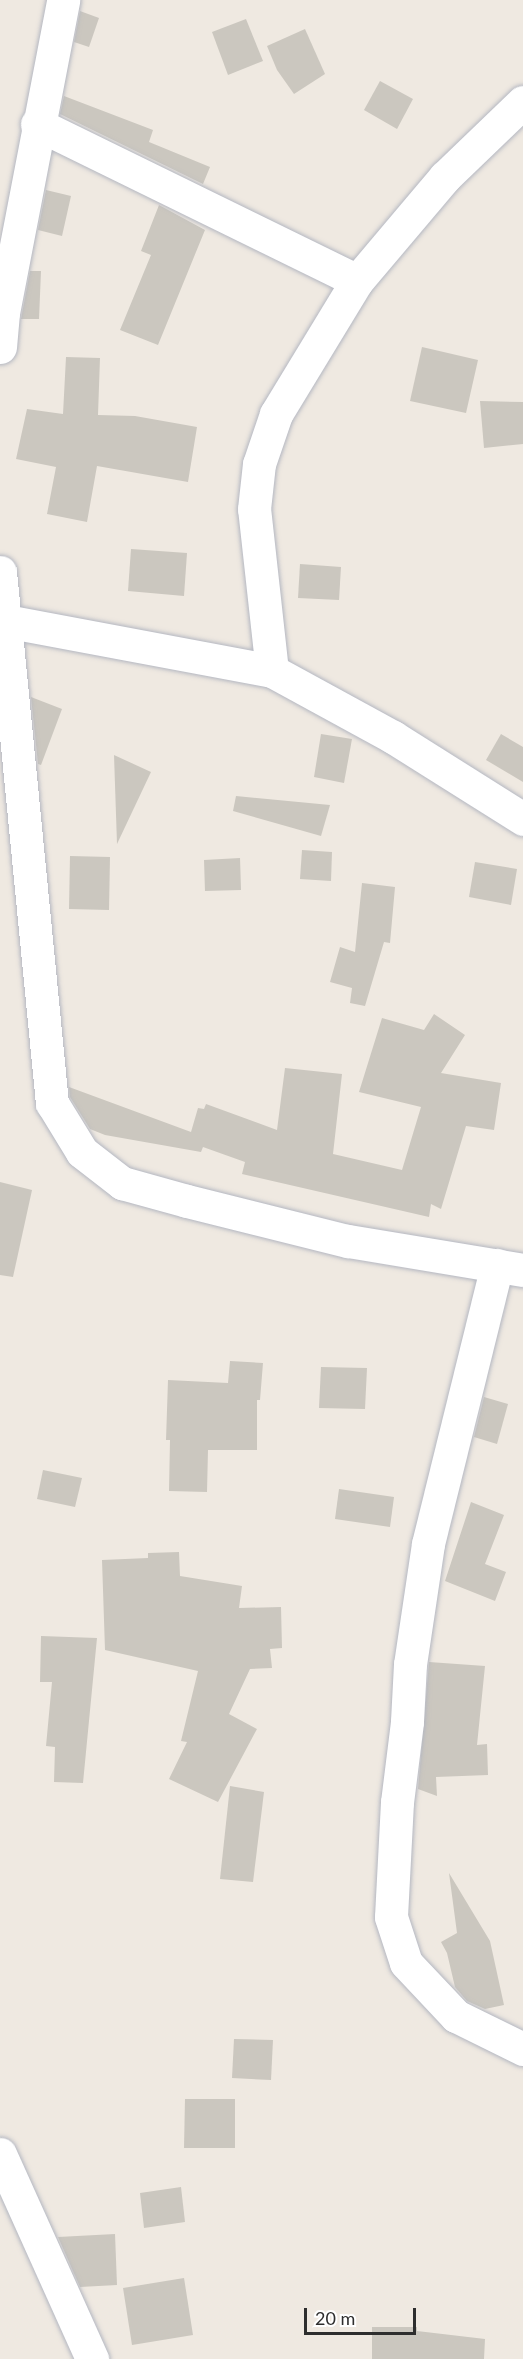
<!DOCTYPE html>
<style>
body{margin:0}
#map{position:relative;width:523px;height:2359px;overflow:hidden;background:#efe9e1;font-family:Lato,sans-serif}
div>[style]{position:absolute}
.building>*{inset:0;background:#cbc7bf}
.roads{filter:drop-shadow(0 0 2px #b4b7c1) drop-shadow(0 0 2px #b4b7c1)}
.street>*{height:33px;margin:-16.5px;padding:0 16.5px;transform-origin:16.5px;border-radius:16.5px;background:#fff}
span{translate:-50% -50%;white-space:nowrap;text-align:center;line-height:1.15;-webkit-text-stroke:5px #fff;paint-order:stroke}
.scale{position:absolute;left:304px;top:2308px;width:112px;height:27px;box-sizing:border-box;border:3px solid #2e2e2e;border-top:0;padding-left:8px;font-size:18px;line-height:21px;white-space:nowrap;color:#2e2e2e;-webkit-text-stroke:4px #fff;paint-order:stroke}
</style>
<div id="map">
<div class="building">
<div style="clip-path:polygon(80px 11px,99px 18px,89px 47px,74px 42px)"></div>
<div style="clip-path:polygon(246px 19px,263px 61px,228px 75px,212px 32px)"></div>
<div style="clip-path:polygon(305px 29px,325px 74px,294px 94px,277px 70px,267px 46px)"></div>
<div style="clip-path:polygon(380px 81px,413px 99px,397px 129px,364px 110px)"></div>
<div style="clip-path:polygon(64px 96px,153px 130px,149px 142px,210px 167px,203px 184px,60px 114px)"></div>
<div style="clip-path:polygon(46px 190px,71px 196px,62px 236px,38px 230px)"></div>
<div style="clip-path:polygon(159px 205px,205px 230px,158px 345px,120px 330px,151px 255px,141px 251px)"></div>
<div style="clip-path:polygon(30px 271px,41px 271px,39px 319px,21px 319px)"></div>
<div style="clip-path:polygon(422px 347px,478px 360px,466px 413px,410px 401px)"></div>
<div style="clip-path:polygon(66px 357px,100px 358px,98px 415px,135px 416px,197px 427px,188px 482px,97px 466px,87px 522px,47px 514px,56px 467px,16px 459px,27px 409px,63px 414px)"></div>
<div style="clip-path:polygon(480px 401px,523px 402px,523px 444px,484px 448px)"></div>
<div style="clip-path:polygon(131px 549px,187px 553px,184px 596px,128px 591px)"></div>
<div style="clip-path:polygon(300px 564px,341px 567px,339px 600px,298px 598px)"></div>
<div style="clip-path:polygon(31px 697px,62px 709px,41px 765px,38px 764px)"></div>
<div style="clip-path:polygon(321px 734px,352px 739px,344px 783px,314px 777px)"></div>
<div style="clip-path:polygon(501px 734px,523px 747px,523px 782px,486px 760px)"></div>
<div style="clip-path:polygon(114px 755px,151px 772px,117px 844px)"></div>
<div style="clip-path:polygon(236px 796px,330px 805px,321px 836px,233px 811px)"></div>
<div style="clip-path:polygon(302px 850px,332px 852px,331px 881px,300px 879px)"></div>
<div style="clip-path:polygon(70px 856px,110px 857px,109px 910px,69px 909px)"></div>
<div style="clip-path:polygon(240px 858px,241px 890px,205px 891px,204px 860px)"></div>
<div style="clip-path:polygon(475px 862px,517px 869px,511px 905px,469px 897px)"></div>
<div style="clip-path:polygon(362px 883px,395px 887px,390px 943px,384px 942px,365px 1006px,350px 1003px,352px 988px,330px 982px,340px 947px,355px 952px)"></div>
<div style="clip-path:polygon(434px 1014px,465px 1035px,441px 1073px,501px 1083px,494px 1130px,466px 1126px,441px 1209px,431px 1204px,429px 1217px,242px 1174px,245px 1162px,203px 1147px,201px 1152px,105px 1135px,90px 1129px,70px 1097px,69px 1087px,191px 1132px,198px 1108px,204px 1109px,206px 1104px,277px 1130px,285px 1068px,342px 1074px,333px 1154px,402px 1170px,421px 1107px,359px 1092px,382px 1018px,424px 1030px)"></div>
<div style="clip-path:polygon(0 1182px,32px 1190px,13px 1277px,0 1275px)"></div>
<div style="clip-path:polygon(230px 1361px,263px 1363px,260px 1400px,257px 1400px,257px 1450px,208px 1450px,207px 1492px,169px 1491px,170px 1440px,166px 1440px,168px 1380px,228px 1383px)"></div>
<div style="clip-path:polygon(321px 1367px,367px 1368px,365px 1409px,319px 1408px)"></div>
<div style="clip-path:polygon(484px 1397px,508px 1404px,497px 1444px,474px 1437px)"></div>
<div style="clip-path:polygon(43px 1470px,82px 1478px,75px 1507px,37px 1499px)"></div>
<div style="clip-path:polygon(339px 1489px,394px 1497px,390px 1527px,335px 1519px)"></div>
<div style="clip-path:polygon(471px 1502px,504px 1515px,485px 1564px,506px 1572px,495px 1601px,445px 1581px)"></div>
<div style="clip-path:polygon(179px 1552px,180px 1576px,242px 1586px,239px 1608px,281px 1607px,282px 1648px,270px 1649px,272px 1668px,250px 1669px,229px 1714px,257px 1729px,218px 1802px,169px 1779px,187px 1742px,181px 1741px,198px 1671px,105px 1650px,102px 1560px,148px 1558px,148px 1553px)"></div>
<div style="clip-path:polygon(41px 1636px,97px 1638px,83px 1783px,54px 1782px,55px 1747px,46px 1746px,52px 1682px,40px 1682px)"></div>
<div style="clip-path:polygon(429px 1662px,485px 1666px,477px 1745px,487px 1744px,488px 1775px,436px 1777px,437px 1796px,418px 1789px)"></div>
<div style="clip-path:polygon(230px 1786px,264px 1792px,253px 1882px,220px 1879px)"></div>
<div style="clip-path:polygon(449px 1873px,490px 1941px,504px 2005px,485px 2009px,467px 2001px,455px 1987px,447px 1953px,441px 1942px,457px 1933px)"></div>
<div style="clip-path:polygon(234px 2039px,273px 2040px,271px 2080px,232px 2078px)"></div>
<div style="clip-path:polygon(185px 2099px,235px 2099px,235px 2148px,184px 2148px)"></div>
<div style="clip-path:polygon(181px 2187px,185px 2222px,144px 2228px,140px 2193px)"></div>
<div style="clip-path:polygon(115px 2234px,117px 2285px,80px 2287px,58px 2237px)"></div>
<div style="clip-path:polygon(184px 2278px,193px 2335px,132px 2345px,123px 2288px)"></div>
<div style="clip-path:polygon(372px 2327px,417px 2327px,417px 2331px,485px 2339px,484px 2359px,372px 2359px)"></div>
</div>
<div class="roads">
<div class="street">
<div style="left:37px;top:124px;width:356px;rotate:26.1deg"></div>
<div style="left:0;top:347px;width:34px;rotate:-85deg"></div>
<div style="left:3px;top:313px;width:319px;rotate:-79.1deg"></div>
<div style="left:0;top:572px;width:534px;rotate:84.41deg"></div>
<div style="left:52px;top:1103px;width:57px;rotate:58.5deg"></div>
<div style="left:82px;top:1152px;width:51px;rotate:37.8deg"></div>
<div style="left:122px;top:1183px;width:67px;rotate:15.5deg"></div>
<div style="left:187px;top:1201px;width:166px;rotate:14deg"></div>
<div style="left:348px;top:1241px;width:177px;rotate:9.4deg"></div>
<div style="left:0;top:620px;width:277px;rotate:10.6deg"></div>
<div style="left:272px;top:671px;width:138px;rotate:28.6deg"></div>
<div style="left:393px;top:737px;width:154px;rotate:32.2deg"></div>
<div style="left:272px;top:671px;width:163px;rotate:-96.3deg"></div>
<div style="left:254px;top:509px;width:45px;rotate:-83.7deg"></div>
<div style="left:259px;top:464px;width:53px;rotate:-71.2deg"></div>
<div style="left:276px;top:414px;width:156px;rotate:-58.7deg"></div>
<div style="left:357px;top:281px;width:136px;rotate:-49.8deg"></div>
<div style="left:445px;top:177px;width:108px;rotate:-43.9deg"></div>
<div style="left:497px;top:1265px;width:287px;rotate:103.9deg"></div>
<div style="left:428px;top:1544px;width:121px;rotate:98.5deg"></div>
<div style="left:410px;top:1664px;width:58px;rotate:93deg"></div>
<div style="left:407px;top:1722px;width:81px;rotate:97.1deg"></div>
<div style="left:397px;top:1802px;width:115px;rotate:93deg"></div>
<div style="left:391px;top:1917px;width:48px;rotate:71.9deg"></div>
<div style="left:406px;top:1963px;width:73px;rotate:46.7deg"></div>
<div style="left:456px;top:2016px;width:75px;rotate:26.2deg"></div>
<div style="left:0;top:2154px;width:225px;rotate:65.8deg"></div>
</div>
</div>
<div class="scale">20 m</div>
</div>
